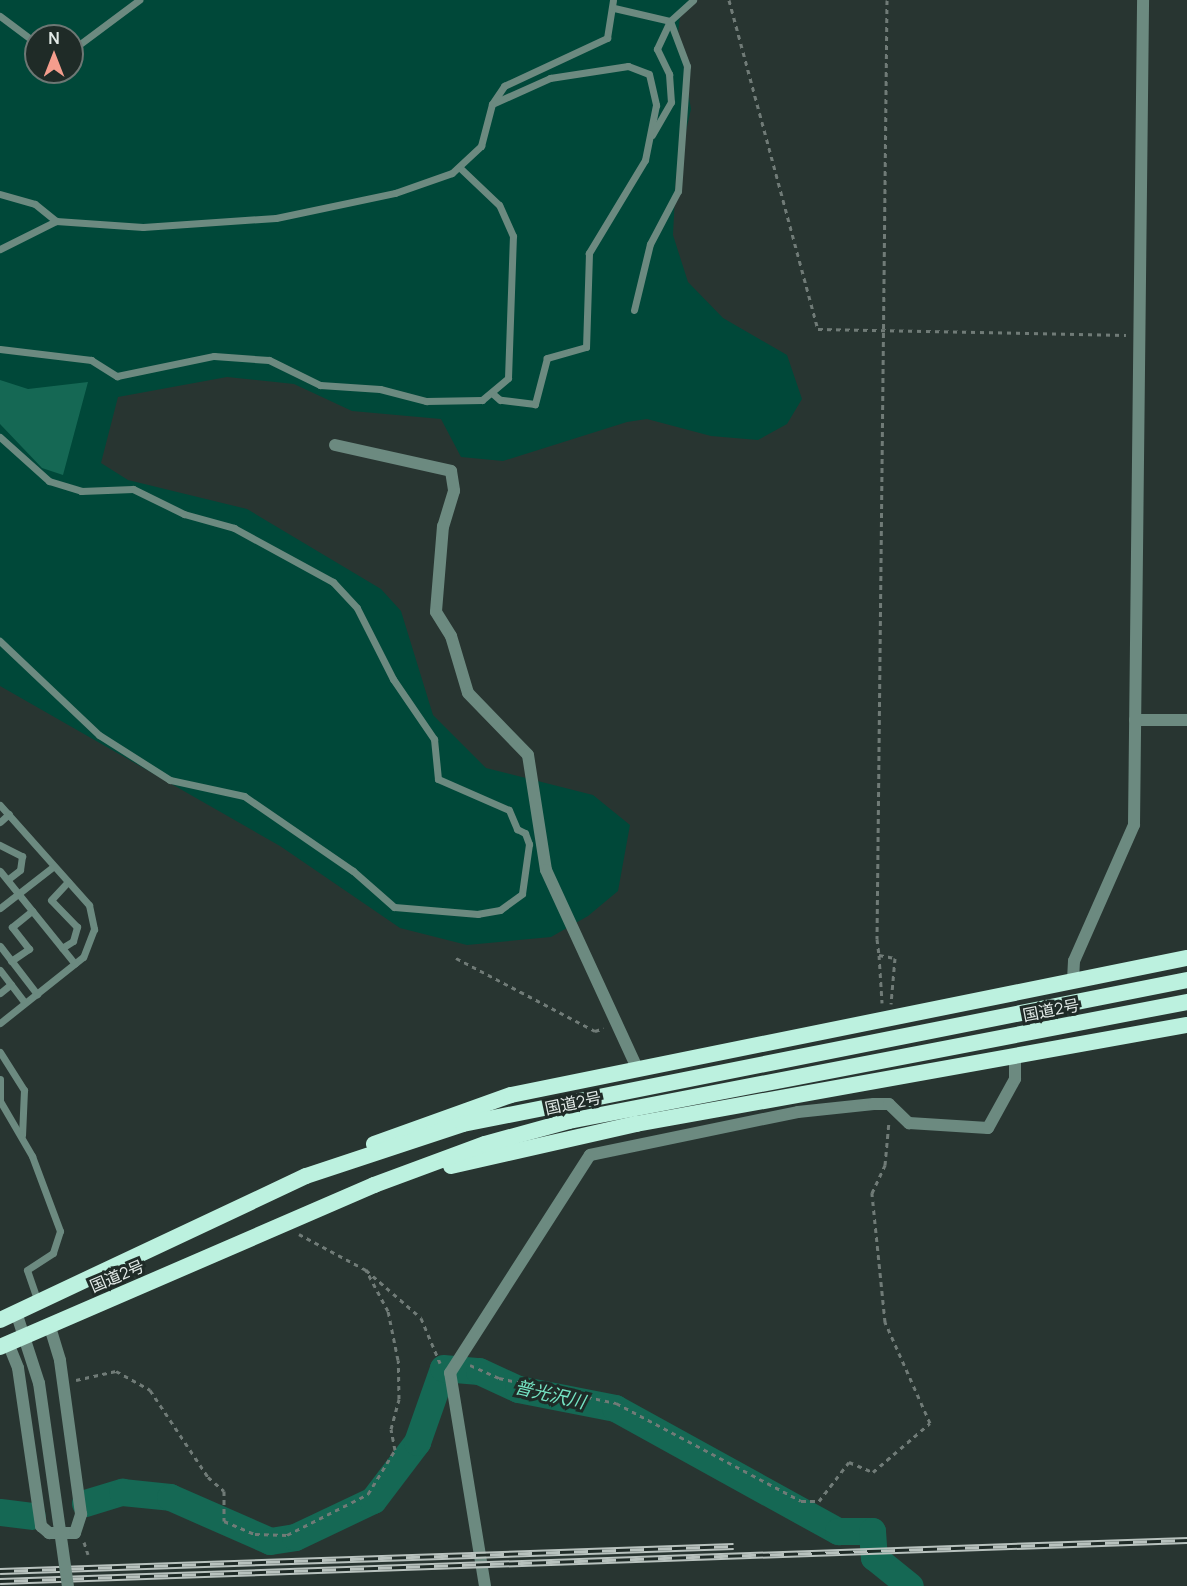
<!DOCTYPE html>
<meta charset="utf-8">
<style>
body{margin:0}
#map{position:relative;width:1187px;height:1586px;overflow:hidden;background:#283531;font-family:Manrope,"Noto Sans JP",sans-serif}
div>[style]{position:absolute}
.green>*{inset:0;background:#004839}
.water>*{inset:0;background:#156854}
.river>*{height:27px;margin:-13.5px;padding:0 13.5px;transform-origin:13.5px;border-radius:13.5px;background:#156854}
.path>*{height:3px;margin-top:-1.5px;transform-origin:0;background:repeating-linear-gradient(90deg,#707b77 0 4.5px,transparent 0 9px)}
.service>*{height:7px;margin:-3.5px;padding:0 3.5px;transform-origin:3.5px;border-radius:3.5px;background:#6c8a80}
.minor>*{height:12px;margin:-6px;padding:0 6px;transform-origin:6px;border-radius:6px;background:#6c8a80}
.tertiary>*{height:12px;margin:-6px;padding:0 6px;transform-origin:6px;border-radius:6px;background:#6c8a80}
.trunk>*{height:16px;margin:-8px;padding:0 8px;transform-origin:8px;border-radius:8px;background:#bcf1df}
.rail>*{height:7px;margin-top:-3.5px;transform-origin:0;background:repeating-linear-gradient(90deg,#1f2b27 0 14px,#b8c2be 0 28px);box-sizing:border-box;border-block:2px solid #b8c2be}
.tertiary-bridge>*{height:12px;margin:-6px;padding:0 6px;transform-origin:6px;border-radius:6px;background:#6c8a80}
span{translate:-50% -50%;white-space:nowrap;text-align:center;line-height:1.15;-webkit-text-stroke:6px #1f2b27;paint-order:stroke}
.street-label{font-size:16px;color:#e2eae7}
.water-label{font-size:18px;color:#74e2c2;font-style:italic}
.north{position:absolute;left:24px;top:24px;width:60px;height:60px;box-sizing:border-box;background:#1f2b27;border:2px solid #6d7774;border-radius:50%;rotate:0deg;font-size:16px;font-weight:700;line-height:24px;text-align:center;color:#e2eae7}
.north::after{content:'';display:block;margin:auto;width:21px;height:27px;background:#f49d8d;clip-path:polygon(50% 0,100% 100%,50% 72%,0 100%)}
</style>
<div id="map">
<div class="green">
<div style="clip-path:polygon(evenodd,0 0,693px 0,680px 16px,678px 34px,691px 109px,676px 175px,673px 235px,688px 282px,723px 318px,787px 355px,802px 399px,787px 424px,758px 440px,711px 436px,647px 419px,627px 422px,503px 461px,461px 457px,441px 419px,352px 411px,294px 384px,227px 377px,118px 397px,101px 463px,128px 480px,247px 509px,381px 589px,401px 611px,433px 715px,486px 768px,593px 795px,630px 825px,618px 891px,588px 916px,551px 937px,467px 945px,400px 928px,280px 846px,0 686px,0 0,36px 36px,72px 36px,72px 72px,36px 72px,36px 36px)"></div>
</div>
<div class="water">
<div style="clip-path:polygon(0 380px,28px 389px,88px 382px,63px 475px,42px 468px,0 424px)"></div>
</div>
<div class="river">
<div style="left:85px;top:1503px;width:39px;rotate:-17deg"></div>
<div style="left:122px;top:1492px;width:48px;rotate:5.9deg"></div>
<div style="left:170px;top:1497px;width:109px;rotate:23.7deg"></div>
<div style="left:270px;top:1541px;width:25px;rotate:-9deg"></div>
<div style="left:295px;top:1537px;width:86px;rotate:-25.4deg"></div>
<div style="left:373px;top:1500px;width:73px;rotate:-52.8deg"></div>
<div style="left:417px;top:1442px;width:78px;rotate:-70.6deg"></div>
<div style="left:443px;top:1368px;width:36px;rotate:5deg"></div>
<div style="left:479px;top:1371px;width:43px;rotate:24.8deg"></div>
<div style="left:518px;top:1389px;width:99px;rotate:11.1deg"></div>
<div style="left:615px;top:1408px;width:255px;rotate:28.9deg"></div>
<div style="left:838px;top:1531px;width:34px"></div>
<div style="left:872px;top:1531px;width:26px;rotate:86deg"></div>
<div style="left:874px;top:1557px;width:46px;rotate:38.9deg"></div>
<div style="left:0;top:1512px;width:32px;rotate:7deg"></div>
</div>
<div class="path">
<div style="left:729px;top:0;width:341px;rotate:74.9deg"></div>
<div style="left:818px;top:329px;width:308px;rotate:1.1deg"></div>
<div style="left:887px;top:0;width:939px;rotate:90.61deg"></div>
<div style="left:877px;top:939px;width:16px;rotate:83deg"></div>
<div style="left:879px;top:955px;width:16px;rotate:11deg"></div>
<div style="left:895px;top:958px;width:46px;rotate:95deg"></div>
<div style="left:879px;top:955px;width:48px;rotate:86.4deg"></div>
<div style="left:456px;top:958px;width:157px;rotate:27.7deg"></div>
<div style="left:595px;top:1031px;width:9px;rotate:-18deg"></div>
<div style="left:366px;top:1270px;width:73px;rotate:41.1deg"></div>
<div style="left:421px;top:1318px;width:49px;rotate:67.1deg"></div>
<div style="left:470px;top:1365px;width:32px;rotate:24deg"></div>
<div style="left:499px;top:1378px;width:120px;rotate:12.1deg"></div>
<div style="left:616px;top:1403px;width:209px;rotate:27.9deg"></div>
<div style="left:801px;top:1501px;width:18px"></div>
<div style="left:819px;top:1501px;width:49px;rotate:-52.4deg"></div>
<div style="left:849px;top:1462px;width:26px;rotate:23deg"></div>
<div style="left:873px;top:1472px;width:75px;rotate:-40.7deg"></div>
<div style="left:930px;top:1423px;width:111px;rotate:-114deg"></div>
<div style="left:885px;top:1322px;width:130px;rotate:-95.8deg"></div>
<div style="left:872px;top:1193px;width:31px;rotate:-65deg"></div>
<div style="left:885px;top:1165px;width:44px;rotate:-84.8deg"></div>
<div style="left:76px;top:1380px;width:41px;rotate:-12.7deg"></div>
<div style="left:116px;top:1371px;width:39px;rotate:29deg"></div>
<div style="left:150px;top:1390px;width:105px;rotate:56.3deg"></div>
<div style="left:208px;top:1477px;width:21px;rotate:41deg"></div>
<div style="left:224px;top:1491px;width:30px;rotate:90deg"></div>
<div style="left:224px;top:1521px;width:34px;rotate:23deg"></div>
<div style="left:255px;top:1534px;width:32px;rotate:2deg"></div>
<div style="left:287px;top:1535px;width:91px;rotate:-26.8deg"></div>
<div style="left:368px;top:1494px;width:52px;rotate:-58.5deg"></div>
<div style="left:395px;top:1450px;width:21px;rotate:-101deg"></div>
<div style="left:391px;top:1429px;width:31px;rotate:-75deg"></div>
<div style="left:399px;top:1399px;width:39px;rotate:-91deg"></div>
<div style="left:398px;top:1360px;width:50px;rotate:-101.5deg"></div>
<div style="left:388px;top:1311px;width:47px;rotate:-118.2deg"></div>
<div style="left:366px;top:1270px;width:76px;rotate:-151.8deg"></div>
<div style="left:84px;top:1542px;width:13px;rotate:72deg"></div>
</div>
<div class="service">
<div style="left:614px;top:8px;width:57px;rotate:13.1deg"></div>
<div style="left:670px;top:21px;width:31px;rotate:-42deg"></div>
<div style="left:0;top:16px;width:45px;rotate:36.9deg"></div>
<div style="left:72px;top:50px;width:84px;rotate:-36.7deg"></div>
<div style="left:492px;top:104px;width:64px;rotate:-24.1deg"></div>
<div style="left:550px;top:78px;width:79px;rotate:-8.7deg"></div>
<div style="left:628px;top:66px;width:22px;rotate:21deg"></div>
<div style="left:649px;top:74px;width:32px;rotate:77deg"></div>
<div style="left:656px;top:105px;width:56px;rotate:101.3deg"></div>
<div style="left:645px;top:160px;width:109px;rotate:121.1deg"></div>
<div style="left:589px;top:253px;width:94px;rotate:91.8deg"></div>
<div style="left:586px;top:347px;width:41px;rotate:164.2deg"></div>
<div style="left:547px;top:358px;width:48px;rotate:104.6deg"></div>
<div style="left:535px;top:404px;width:35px;rotate:-173deg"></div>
<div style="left:500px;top:400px;width:9px;rotate:-139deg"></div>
<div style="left:0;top:194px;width:36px;rotate:16deg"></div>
<div style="left:35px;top:204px;width:27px;rotate:39deg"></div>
<div style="left:0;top:249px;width:63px;rotate:-26.6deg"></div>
<div style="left:56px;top:221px;width:87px;rotate:3.9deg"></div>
<div style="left:143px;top:227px;width:133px;rotate:-3.9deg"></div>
<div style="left:276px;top:218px;width:122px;rotate:-11.9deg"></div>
<div style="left:395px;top:193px;width:60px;rotate:-19.3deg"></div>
<div style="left:452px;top:173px;width:40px;rotate:-43deg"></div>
<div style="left:481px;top:146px;width:43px;rotate:-75.3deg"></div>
<div style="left:492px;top:104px;width:22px;rotate:-56deg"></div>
<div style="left:504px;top:86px;width:114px;rotate:-25deg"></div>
<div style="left:607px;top:38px;width:38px;rotate:-81deg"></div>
<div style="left:634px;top:310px;width:68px;rotate:-76.4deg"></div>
<div style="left:650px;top:244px;width:60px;rotate:-62.2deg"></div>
<div style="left:678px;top:191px;width:125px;rotate:-85.9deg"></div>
<div style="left:687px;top:66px;width:48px;rotate:-110.7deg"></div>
<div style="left:670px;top:21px;width:31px;rotate:115deg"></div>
<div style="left:657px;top:49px;width:28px;rotate:64deg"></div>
<div style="left:669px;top:74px;width:28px;rotate:86deg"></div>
<div style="left:671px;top:102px;width:38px;rotate:120deg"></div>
<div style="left:0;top:349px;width:92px;rotate:6.9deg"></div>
<div style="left:91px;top:360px;width:31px;rotate:32deg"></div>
<div style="left:117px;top:376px;width:99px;rotate:-11.7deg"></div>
<div style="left:214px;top:356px;width:55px;rotate:4.2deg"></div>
<div style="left:269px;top:360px;width:57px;rotate:26.1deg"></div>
<div style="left:320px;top:385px;width:60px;rotate:3.8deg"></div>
<div style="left:380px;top:389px;width:48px;rotate:14.6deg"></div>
<div style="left:426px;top:401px;width:56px;rotate:-1deg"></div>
<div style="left:482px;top:400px;width:34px;rotate:-40deg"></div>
<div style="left:508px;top:378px;width:142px;rotate:-88deg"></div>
<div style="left:513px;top:236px;width:34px;rotate:-114deg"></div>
<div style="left:499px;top:205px;width:54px;rotate:-136.5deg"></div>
<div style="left:0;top:437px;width:66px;rotate:41.9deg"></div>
<div style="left:49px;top:481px;width:34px;rotate:17deg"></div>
<div style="left:81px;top:491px;width:52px;rotate:-2.2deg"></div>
<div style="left:133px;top:489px;width:57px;rotate:26.1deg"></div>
<div style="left:184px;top:514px;width:52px;rotate:15.6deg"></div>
<div style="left:234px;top:528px;width:113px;rotate:28.6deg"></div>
<div style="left:333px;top:582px;width:35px;rotate:47deg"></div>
<div style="left:357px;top:608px;width:80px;rotate:63.1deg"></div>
<div style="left:393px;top:679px;width:73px;rotate:55.7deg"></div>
<div style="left:434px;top:739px;width:40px;rotate:84.3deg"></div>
<div style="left:438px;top:779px;width:77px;rotate:23.6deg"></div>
<div style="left:509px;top:810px;width:21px;rotate:67deg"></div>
<div style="left:517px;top:829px;width:9px;rotate:27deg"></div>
<div style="left:525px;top:833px;width:12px;rotate:70deg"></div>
<div style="left:529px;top:844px;width:50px;rotate:98deg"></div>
<div style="left:522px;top:894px;width:27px;rotate:144deg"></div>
<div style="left:500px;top:910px;width:22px;rotate:170deg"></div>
<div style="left:478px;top:914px;width:84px;rotate:-175.2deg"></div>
<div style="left:394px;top:907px;width:55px;rotate:-138.7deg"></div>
<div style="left:353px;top:871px;width:132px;rotate:-145.5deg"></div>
<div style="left:244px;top:796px;width:76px;rotate:-167.8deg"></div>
<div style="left:170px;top:780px;width:84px;rotate:-147.6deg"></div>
<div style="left:99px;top:735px;width:137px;rotate:-136.5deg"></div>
<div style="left:0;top:805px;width:134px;rotate:48.3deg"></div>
<div style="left:89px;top:905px;width:25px;rotate:78deg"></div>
<div style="left:94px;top:929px;width:30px;rotate:111deg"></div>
<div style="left:83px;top:957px;width:106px;rotate:141.5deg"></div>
<div style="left:0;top:822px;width:12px;rotate:-42deg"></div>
<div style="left:0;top:845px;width:25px;rotate:27deg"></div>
<div style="left:22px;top:856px;width:14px;rotate:98deg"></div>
<div style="left:20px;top:870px;width:16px;rotate:142deg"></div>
<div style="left:0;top:871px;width:119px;rotate:51.1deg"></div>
<div style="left:0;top:908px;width:68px;rotate:-37.9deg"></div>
<div style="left:0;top:946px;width:61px;rotate:52.4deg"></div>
<div style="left:62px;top:948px;width:13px;rotate:-32deg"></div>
<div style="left:73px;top:941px;width:15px;rotate:-74deg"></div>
<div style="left:77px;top:927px;width:37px;rotate:-134deg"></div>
<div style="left:51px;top:900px;width:25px;rotate:-47deg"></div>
<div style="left:11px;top:961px;width:22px;rotate:-34deg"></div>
<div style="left:29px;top:949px;width:28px;rotate:-128deg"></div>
<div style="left:12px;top:927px;width:26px;rotate:-39deg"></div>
<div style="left:0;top:970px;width:41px;rotate:52.9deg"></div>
<div style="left:0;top:993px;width:14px;rotate:-39deg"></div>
<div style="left:0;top:1052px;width:45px;rotate:57.7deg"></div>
<div style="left:24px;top:1090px;width:45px;rotate:92.5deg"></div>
<div style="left:0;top:1079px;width:21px;rotate:90deg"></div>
<div style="left:0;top:1101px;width:64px;rotate:59.8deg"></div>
<div style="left:32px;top:1156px;width:80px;rotate:69.5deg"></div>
<div style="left:60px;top:1231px;width:23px;rotate:108deg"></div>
<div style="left:53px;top:1253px;width:31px;rotate:147deg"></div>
<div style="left:27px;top:1270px;width:34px;rotate:71deg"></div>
</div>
<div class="minor">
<div style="left:335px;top:445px;width:119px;rotate:12.6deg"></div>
<div style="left:451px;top:471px;width:20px;rotate:81deg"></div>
<div style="left:454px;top:491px;width:37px;rotate:107deg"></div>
<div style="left:443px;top:526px;width:86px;rotate:94.7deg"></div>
<div style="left:436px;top:612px;width:28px;rotate:58deg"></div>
<div style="left:451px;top:636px;width:59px;rotate:73.4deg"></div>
<div style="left:468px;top:693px;width:86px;rotate:45.9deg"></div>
<div style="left:528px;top:755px;width:116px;rotate:81.1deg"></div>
<div style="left:546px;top:870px;width:216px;rotate:65.3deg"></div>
<div style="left:1135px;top:720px;width:52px"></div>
<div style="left:1073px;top:980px;width:19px;rotate:-87deg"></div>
<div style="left:1074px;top:961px;width:149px;rotate:-66.2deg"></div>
<div style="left:1134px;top:825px;width:825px;rotate:-89.37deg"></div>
<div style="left:8px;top:1343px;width:27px;rotate:68deg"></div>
<div style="left:18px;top:1368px;width:160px;rotate:81.7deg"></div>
<div style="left:41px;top:1526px;width:11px;rotate:41deg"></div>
<div style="left:49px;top:1533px;width:26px"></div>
<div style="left:75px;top:1533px;width:20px;rotate:-72deg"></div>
<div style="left:81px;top:1514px;width:155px;rotate:-97.8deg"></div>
<div style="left:60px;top:1360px;width:37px;rotate:-107deg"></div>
<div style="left:485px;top:1586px;width:216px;rotate:-99.3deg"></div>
<div style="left:450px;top:1373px;width:259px;rotate:-57.3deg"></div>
<div style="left:590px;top:1155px;width:212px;rotate:-11.7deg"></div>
<div style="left:798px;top:1112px;width:76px;rotate:-6deg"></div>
<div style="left:874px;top:1104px;width:15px"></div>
<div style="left:889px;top:1104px;width:28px;rotate:44deg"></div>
<div style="left:909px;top:1123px;width:79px;rotate:3.6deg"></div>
<div style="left:988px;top:1128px;width:56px;rotate:-61.1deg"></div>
<div style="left:1015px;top:1079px;width:24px;rotate:-90deg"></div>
</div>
<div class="tertiary">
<div style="left:16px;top:1312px;width:75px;rotate:72.1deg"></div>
</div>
<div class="trunk">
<div style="left:374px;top:1144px;width:145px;rotate:-19.7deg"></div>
<div style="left:511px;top:1095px;width:690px;rotate:-11.46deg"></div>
<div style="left:451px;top:1166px;width:190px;rotate:-12.8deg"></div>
<div style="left:636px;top:1124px;width:560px;rotate:-10.19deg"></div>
<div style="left:0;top:1320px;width:338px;rotate:-25.2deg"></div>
<div style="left:306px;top:1176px;width:165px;rotate:-18.3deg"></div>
<div style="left:463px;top:1124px;width:738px;rotate:-11.25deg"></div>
<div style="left:0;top:1347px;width:408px;rotate:-23.4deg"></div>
<div style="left:374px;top:1185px;width:118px;rotate:-20.3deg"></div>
<div style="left:485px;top:1144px;width:87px;rotate:-15.3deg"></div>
<div style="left:569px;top:1121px;width:629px;rotate:-10.9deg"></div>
</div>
<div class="rail">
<div style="left:0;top:1571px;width:734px;rotate:-1.95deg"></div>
<div style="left:0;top:1581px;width:1188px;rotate:-1.98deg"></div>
</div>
<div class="tertiary-bridge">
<div style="left:39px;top:1383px;width:205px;rotate:81.9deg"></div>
</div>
<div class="street-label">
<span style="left:1051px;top:1010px;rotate:-11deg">国道2号</span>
<span style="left:573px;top:1103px;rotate:-12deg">国道2号</span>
<span style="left:117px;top:1276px;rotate:-23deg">国道2号</span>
</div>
<div class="water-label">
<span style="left:550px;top:1394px;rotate:13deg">普光沢川</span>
</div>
<div class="north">N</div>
</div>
